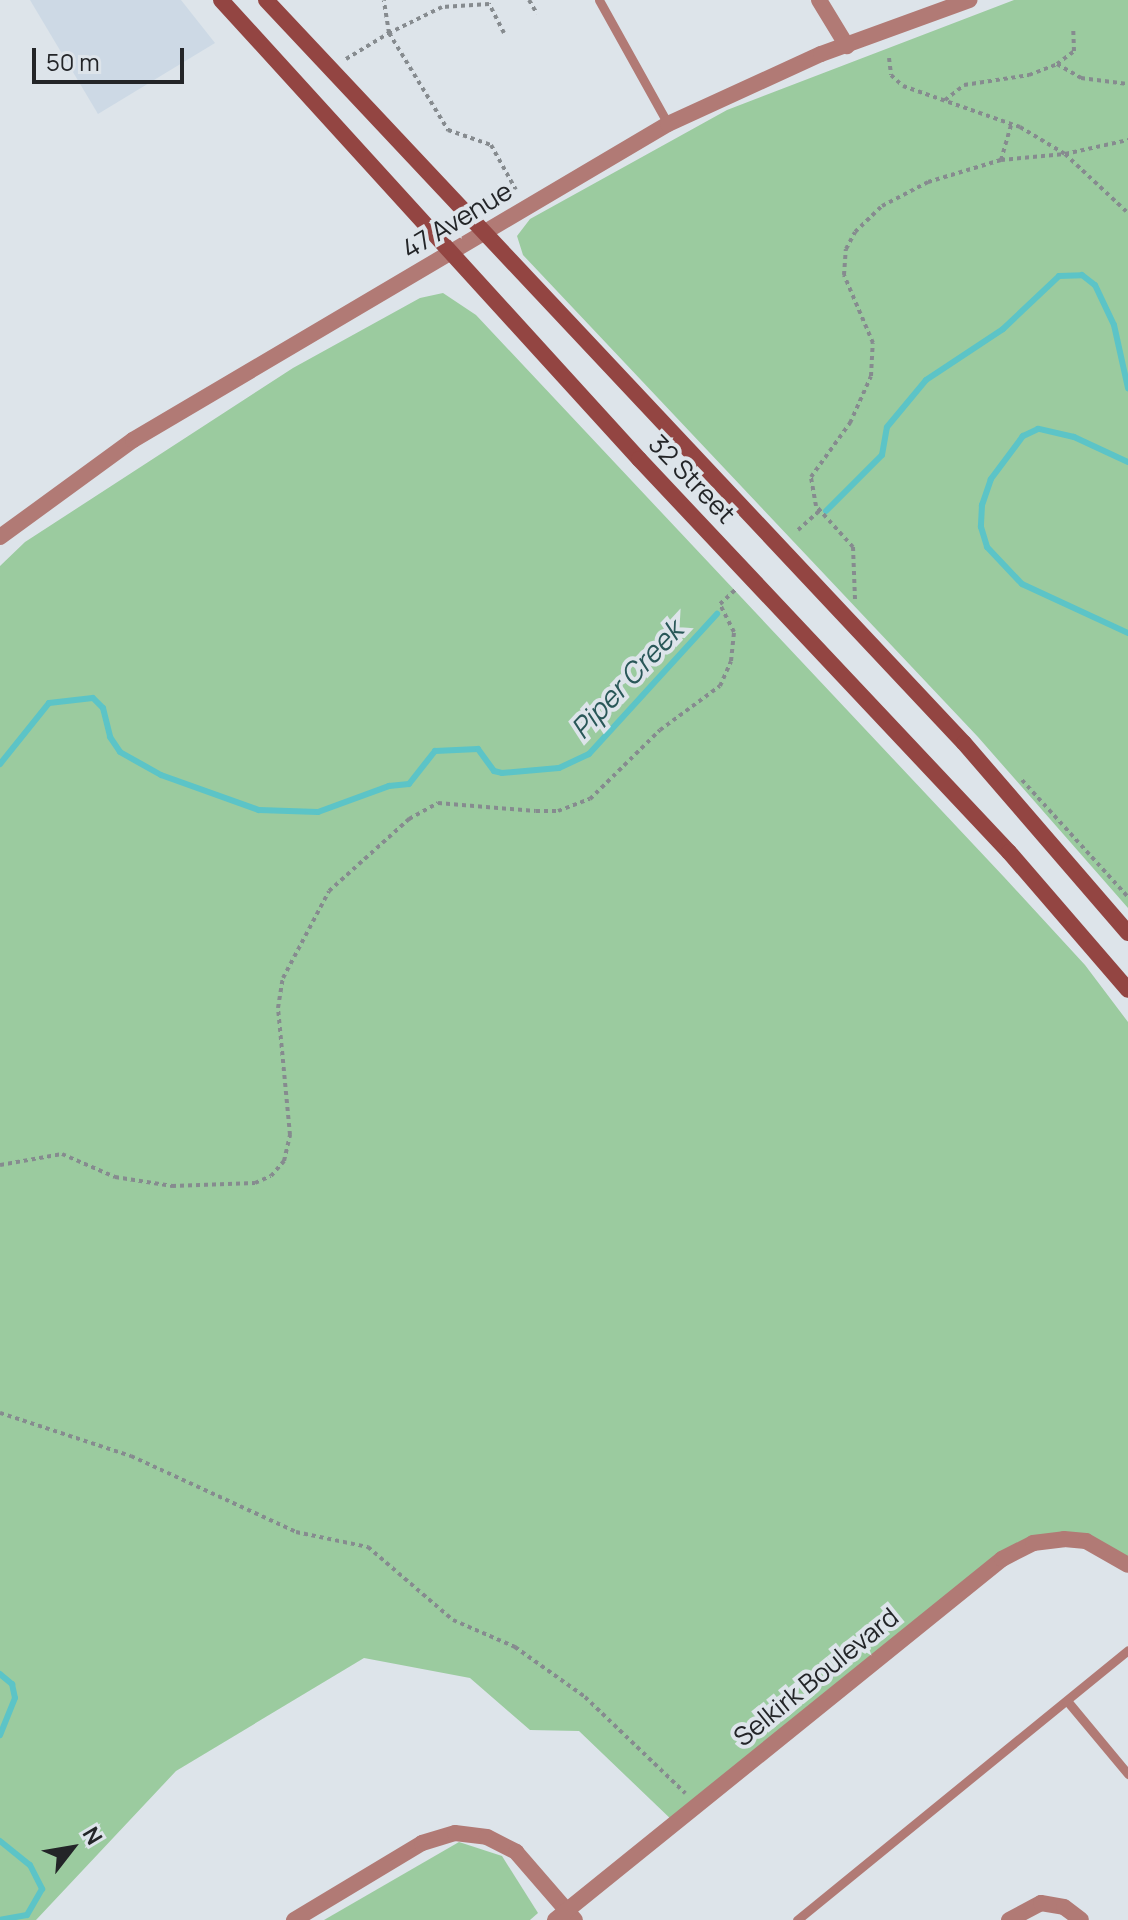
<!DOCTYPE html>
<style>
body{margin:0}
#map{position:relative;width:1128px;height:1920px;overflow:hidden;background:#dde4ea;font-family:Manrope,sans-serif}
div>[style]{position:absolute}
.built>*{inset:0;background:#cdd9e5}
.green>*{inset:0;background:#9bcb9f}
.stream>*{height:6px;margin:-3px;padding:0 3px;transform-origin:3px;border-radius:3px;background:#5cc4c7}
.path>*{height:4px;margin-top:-2px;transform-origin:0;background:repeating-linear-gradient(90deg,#868b8f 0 4px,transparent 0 8px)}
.service>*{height:9px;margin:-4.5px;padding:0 4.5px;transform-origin:4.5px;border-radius:4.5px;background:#b17a75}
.minor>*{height:16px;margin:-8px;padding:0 8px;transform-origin:8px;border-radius:8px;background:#b17a75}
.tertiary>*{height:16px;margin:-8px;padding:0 8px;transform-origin:8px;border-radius:8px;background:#b17a75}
.secondary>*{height:16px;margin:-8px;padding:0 8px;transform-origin:8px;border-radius:8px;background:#934542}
span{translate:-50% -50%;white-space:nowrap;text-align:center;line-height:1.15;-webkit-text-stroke:8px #dde4ea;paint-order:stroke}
.street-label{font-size:26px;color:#232528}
.water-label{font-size:28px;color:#295758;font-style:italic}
.north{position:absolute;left:32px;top:1808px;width:80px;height:80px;-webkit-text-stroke:6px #dde4ea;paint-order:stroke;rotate:59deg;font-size:22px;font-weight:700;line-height:32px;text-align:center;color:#232528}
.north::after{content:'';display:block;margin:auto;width:28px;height:36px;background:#232528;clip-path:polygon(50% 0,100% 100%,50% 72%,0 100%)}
.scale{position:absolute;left:32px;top:48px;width:152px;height:36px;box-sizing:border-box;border:4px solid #232528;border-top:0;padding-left:10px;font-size:24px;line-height:28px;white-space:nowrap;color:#232528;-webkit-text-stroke:6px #dde4ea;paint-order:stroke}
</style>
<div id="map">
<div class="built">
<div style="clip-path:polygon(30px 0,181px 0,215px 43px,98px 114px)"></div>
</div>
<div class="green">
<div style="clip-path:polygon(1014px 0,1128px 0,1128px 908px,978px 737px,523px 255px,517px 236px,530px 219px,727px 110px)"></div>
<div style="clip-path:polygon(443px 293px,476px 315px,1004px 877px,1085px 965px,1128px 1022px,1128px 1565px,1105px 1550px,1033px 1543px,675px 1823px,579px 1731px,530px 1730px,470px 1678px,364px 1658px,176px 1771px,36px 1920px,0 1920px,0 566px,25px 542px,293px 368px,420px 298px)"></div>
<div style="clip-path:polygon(459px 1842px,502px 1856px,538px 1913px,530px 1920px,324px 1920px)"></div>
</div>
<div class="stream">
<div style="left:1128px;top:462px;width:60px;rotate:-155.2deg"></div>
<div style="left:1074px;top:437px;width:37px;rotate:-167deg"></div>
<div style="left:1038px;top:429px;width:17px;rotate:155deg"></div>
<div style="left:1023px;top:436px;width:54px;rotate:126.7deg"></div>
<div style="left:991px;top:479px;width:28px;rotate:109deg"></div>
<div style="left:982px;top:505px;width:22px;rotate:93deg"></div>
<div style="left:981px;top:527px;width:21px;rotate:73deg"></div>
<div style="left:987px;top:547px;width:51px;rotate:46.6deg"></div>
<div style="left:1022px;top:584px;width:117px;rotate:24.8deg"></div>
<div style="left:826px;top:511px;width:79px;rotate:-45deg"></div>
<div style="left:882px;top:455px;width:28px;rotate:-80deg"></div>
<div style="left:887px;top:427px;width:61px;rotate:-50.3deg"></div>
<div style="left:926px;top:380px;width:92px;rotate:-33.5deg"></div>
<div style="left:1003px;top:329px;width:77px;rotate:-43.4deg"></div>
<div style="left:1059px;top:276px;width:23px;rotate:-2deg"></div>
<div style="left:1082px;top:275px;width:16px;rotate:38deg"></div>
<div style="left:1095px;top:285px;width:44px;rotate:64.6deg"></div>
<div style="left:1114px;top:325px;width:65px;rotate:77.5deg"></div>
<div style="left:0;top:764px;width:78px;rotate:-51.2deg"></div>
<div style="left:49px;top:703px;width:44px;rotate:-6.5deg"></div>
<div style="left:93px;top:698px;width:14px;rotate:45deg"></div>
<div style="left:103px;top:708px;width:30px;rotate:76deg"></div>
<div style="left:110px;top:737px;width:18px;rotate:56deg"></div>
<div style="left:120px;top:752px;width:47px;rotate:29.3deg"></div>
<div style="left:161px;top:775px;width:104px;rotate:19.7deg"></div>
<div style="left:259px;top:810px;width:59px;rotate:1.9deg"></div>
<div style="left:318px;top:812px;width:76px;rotate:-20.1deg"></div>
<div style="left:389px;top:786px;width:20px;rotate:-6deg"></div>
<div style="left:409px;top:784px;width:42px;rotate:-51.8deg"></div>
<div style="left:435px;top:751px;width:43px;rotate:-2.7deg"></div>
<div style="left:478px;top:749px;width:27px;rotate:54deg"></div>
<div style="left:494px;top:771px;width:8px;rotate:14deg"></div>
<div style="left:502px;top:773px;width:57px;rotate:-5deg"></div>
<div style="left:559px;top:768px;width:33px;rotate:-25deg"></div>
<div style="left:589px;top:754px;width:190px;rotate:-47.6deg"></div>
<div style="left:0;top:1674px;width:16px;rotate:40deg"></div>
<div style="left:12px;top:1684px;width:14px;rotate:78deg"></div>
<div style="left:15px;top:1698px;width:40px;rotate:112deg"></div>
<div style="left:0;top:1841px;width:38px;rotate:39deg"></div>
<div style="left:30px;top:1865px;width:27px;rotate:63deg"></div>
<div style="left:42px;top:1889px;width:30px;rotate:120deg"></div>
<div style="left:27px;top:1915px;width:27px;rotate:170deg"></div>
</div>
<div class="path">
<div style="left:529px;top:0;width:16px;rotate:60deg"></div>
<div style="left:504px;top:33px;width:33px;rotate:-117deg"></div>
<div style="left:489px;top:4px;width:47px;rotate:176.3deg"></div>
<div style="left:442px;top:7px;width:59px;rotate:153.9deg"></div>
<div style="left:389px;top:33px;width:114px;rotate:58.7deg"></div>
<div style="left:448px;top:130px;width:46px;rotate:19.2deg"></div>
<div style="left:491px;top:145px;width:51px;rotate:60.9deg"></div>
<div style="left:889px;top:58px;width:17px;rotate:83deg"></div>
<div style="left:891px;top:75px;width:16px;rotate:43deg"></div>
<div style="left:903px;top:86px;width:124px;rotate:19.3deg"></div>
<div style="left:1020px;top:127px;width:52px;rotate:31deg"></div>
<div style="left:1065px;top:154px;width:65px;rotate:-12.5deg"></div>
<div style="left:346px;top:59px;width:50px;rotate:-31.2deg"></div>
<div style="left:389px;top:33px;width:33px;rotate:-99deg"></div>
<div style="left:1057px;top:64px;width:28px;rotate:30deg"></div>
<div style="left:1081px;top:78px;width:47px;rotate:7.3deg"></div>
<div style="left:945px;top:100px;width:24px;rotate:-38deg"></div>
<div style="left:964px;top:85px;width:66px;rotate:-8.7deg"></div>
<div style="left:1029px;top:75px;width:30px;rotate:-21deg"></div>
<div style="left:1057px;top:64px;width:21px;rotate:-37deg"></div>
<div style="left:1074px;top:51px;width:23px;rotate:-92deg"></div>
<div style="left:1001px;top:160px;width:37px;rotate:-74deg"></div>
<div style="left:798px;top:530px;width:30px;rotate:-42deg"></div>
<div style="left:855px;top:599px;width:52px;rotate:-92.2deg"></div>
<div style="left:853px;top:547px;width:55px;rotate:-132.1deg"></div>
<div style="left:816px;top:506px;width:29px;rotate:-100deg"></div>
<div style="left:811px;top:477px;width:67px;rotate:-54.2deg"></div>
<div style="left:850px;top:423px;width:51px;rotate:-65.9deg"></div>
<div style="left:871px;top:376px;width:33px;rotate:-87deg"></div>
<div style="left:873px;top:343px;width:74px;rotate:-113.1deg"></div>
<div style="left:844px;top:275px;width:26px;rotate:-86deg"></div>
<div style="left:846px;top:249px;width:19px;rotate:-62deg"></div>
<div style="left:855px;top:232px;width:37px;rotate:-44deg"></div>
<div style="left:882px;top:206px;width:52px;rotate:-27.6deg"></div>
<div style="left:928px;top:182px;width:76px;rotate:-16.8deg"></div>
<div style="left:1001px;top:160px;width:64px;rotate:-5.4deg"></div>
<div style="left:1065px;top:154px;width:86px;rotate:43.1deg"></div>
<div style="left:1022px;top:780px;width:158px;rotate:47.8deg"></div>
<div style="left:0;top:1165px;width:63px;rotate:-10.1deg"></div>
<div style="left:62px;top:1154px;width:58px;rotate:23.5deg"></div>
<div style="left:115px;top:1177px;width:58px;rotate:9deg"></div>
<div style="left:172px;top:1186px;width:83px;rotate:-2.1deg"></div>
<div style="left:255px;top:1183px;width:17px;rotate:-24deg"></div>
<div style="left:271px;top:1176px;width:20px;rotate:-49deg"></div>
<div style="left:284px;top:1161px;width:27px;rotate:-77deg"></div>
<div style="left:290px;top:1135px;width:128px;rotate:-95.4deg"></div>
<div style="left:278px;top:1008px;width:30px;rotate:-81deg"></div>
<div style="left:283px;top:978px;width:98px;rotate:-62.1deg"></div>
<div style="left:329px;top:891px;width:108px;rotate:-42deg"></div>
<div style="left:409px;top:819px;width:33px;rotate:-29deg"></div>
<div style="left:438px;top:803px;width:98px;rotate:4.7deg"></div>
<div style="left:536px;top:811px;width:22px"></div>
<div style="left:558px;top:811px;width:34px;rotate:-21deg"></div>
<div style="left:590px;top:799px;width:98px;rotate:-44.6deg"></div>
<div style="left:660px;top:730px;width:74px;rotate:-36.3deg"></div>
<div style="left:720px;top:686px;width:27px;rotate:-66deg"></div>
<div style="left:731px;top:661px;width:29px;rotate:-84deg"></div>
<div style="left:734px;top:632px;width:31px;rotate:-117deg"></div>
<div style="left:720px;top:604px;width:22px;rotate:-43deg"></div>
<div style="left:0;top:1413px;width:138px;rotate:18.2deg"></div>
<div style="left:131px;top:1456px;width:182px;rotate:24.7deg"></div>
<div style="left:296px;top:1532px;width:74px;rotate:11.8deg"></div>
<div style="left:368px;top:1547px;width:112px;rotate:40.7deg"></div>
<div style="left:453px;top:1620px;width:68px;rotate:23.5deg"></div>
<div style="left:515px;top:1647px;width:86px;rotate:35.5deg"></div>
<div style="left:585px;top:1697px;width:139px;rotate:43.8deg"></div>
</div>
<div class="service">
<div style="left:599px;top:0;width:142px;rotate:60.9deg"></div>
<div style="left:1068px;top:1702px;width:94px;rotate:50.2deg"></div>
<div style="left:797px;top:1920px;width:427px;rotate:-39.2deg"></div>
</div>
<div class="minor">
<div style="left:819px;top:0;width:54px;rotate:58.7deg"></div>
<div style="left:294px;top:1920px;width:149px;rotate:-31deg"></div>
<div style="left:422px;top:1843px;width:34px;rotate:-17deg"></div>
<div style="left:455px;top:1833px;width:32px;rotate:7deg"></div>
<div style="left:487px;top:1837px;width:33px;rotate:27deg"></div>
<div style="left:516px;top:1852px;width:90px;rotate:49.1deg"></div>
<div style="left:555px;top:1920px;width:575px;rotate:-38.92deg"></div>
<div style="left:1002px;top:1559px;width:35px;rotate:-27deg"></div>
<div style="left:1033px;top:1543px;width:31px;rotate:-7deg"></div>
<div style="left:1064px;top:1539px;width:22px;rotate:5deg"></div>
<div style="left:1086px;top:1541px;width:48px;rotate:29.7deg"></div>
<div style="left:1009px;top:1920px;width:36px;rotate:-28deg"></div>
<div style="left:1041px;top:1903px;width:23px;rotate:10deg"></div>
<div style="left:1064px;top:1907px;width:21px;rotate:37deg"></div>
</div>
<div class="tertiary">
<div style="left:0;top:537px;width:165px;rotate:-36.1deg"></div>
<div style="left:133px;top:440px;width:621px;rotate:-30.57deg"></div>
<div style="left:668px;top:124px;width:168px;rotate:-24.6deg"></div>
<div style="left:821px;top:54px;width:158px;rotate:-20deg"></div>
</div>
<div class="secondary">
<div style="left:221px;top:0;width:621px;rotate:47.68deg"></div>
<div style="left:639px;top:459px;width:540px;rotate:46.73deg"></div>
<div style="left:1009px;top:852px;width:182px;rotate:49.2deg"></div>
<div style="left:266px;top:0;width:1019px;rotate:46.79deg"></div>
<div style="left:964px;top:743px;width:251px;rotate:49.2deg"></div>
</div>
<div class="street-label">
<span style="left:457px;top:220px;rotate:-31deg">47 Avenue</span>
<span style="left:692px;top:479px;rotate:46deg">32 Street</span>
<span style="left:816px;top:1677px;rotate:-39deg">Selkirk Boulevard</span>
</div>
<div class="water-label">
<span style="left:626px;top:679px;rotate:-47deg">Piper Creek</span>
</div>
<div class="north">N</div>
<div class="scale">50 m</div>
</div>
